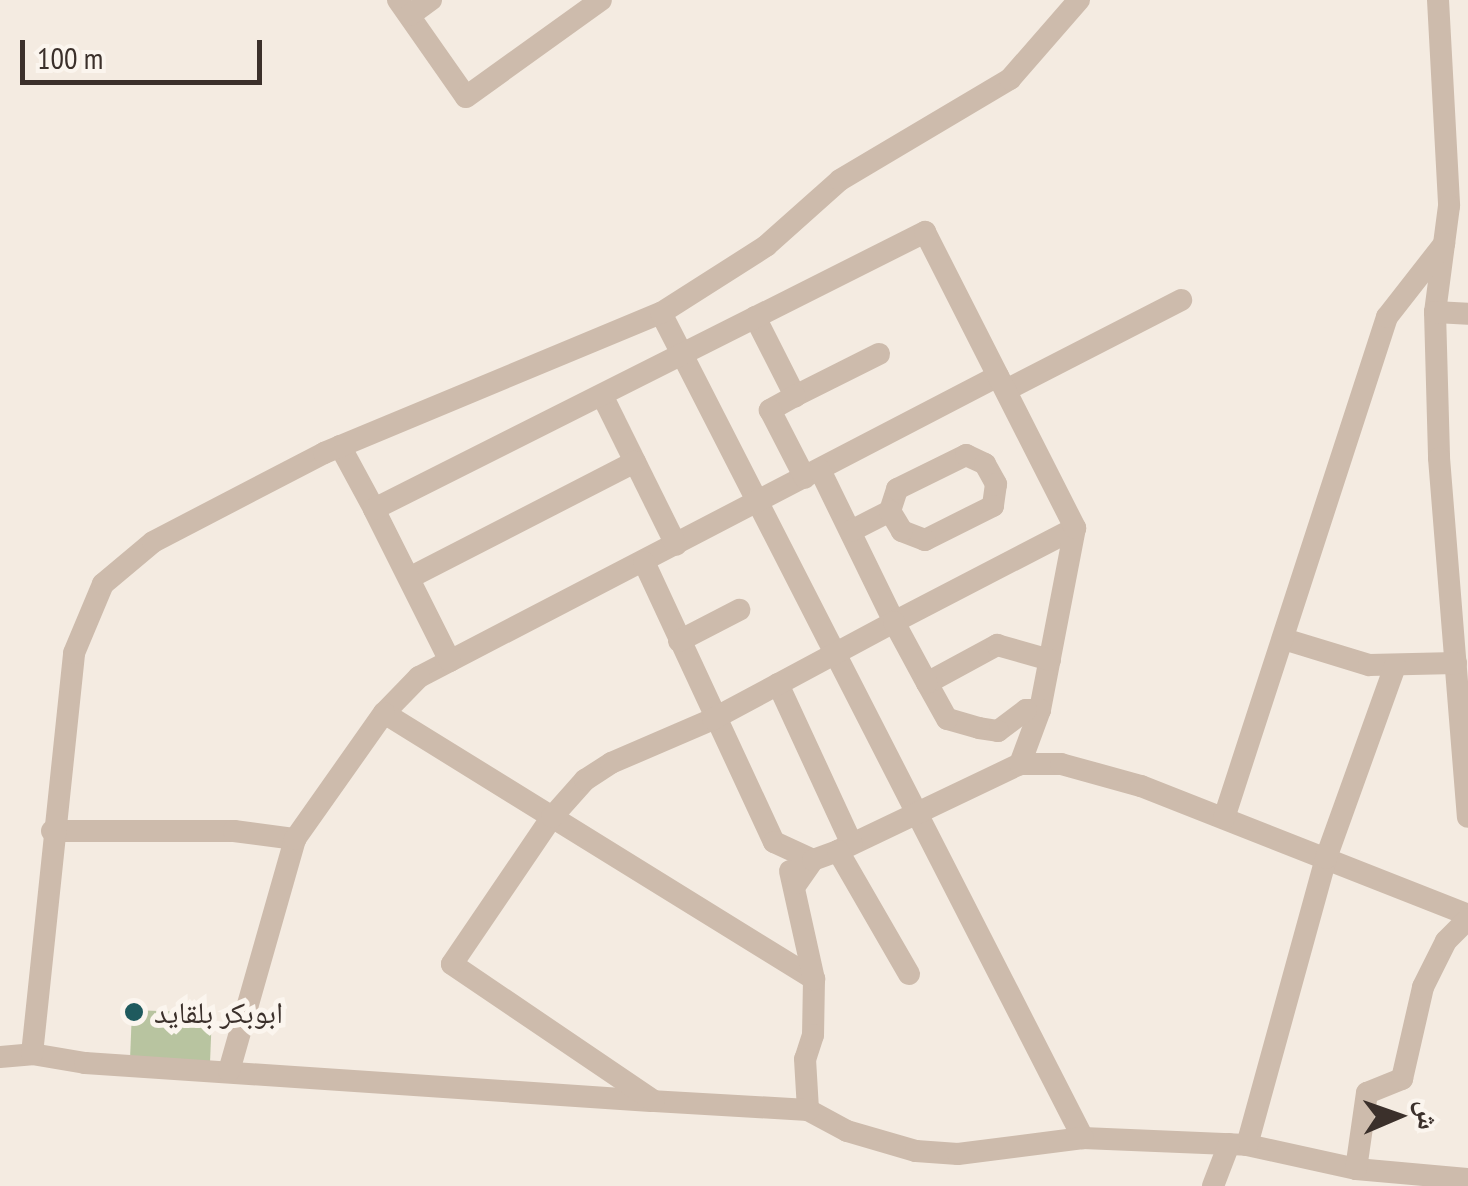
<!DOCTYPE html>
<meta charset="utf-8">
<style>
body{margin:0}
#map{position:relative;width:1468px;height:1186px;overflow:hidden;background:#f4ebe1;font-family:"PT Sans Narrow","Noto Naskh Arabic",sans-serif}
div>[style]{position:absolute}
.green>*{inset:0;background:#b8c4a0}
.minor>*{height:22px;margin:-11px;padding:0 11px;transform-origin:11px;border-radius:11px;background:#cdbbac}
.dots>*{width:28px;height:28px;translate:-50% -50%;box-sizing:border-box;border:5px solid #fbf5ee;border-radius:50%}
span{translate:-50% -50%;white-space:nowrap;text-align:center;line-height:1.15;-webkit-text-stroke:10px #fbf5ee;paint-order:stroke}
.poi-label{font-size:30px;color:#3b302b}
.left{translate:0 -50%;text-align:left}
.north{position:absolute;left:1348px;top:1066px;width:100px;height:100px;-webkit-text-stroke:8px #fbf5ee;paint-order:stroke;rotate:88deg;font-size:28px;font-weight:700;line-height:40px;text-align:center;color:#3b302b}
.north::after{content:'';display:block;margin:auto;width:35px;height:45px;background:#3b302b;clip-path:polygon(50% 0,100% 100%,50% 72%,0 100%)}
.scale{position:absolute;left:20px;top:40px;width:242px;height:45px;box-sizing:border-box;border:5px solid #3b302b;border-top:0;padding-left:12px;font-size:30px;line-height:35px;white-space:nowrap;color:#3b302b;-webkit-text-stroke:8px #fbf5ee;paint-order:stroke}
</style>
<div id="map">
<div class="green">
<div style="clip-path:polygon(132px 1010px,212px 1013px,210px 1063px,130px 1060px)"></div>
</div>
<div class="minor">
<div style="left:398px;top:0;width:118px;rotate:55deg"></div>
<div style="left:466px;top:97px;width:166px;rotate:-35.7deg"></div>
<div style="left:1438px;top:0;width:206px;rotate:86.9deg"></div>
<div style="left:1449px;top:206px;width:107px;rotate:97.5deg"></div>
<div style="left:1435px;top:312px;width:146px;rotate:88.4deg"></div>
<div style="left:1439px;top:458px;width:360px;rotate:85.4deg"></div>
<div style="left:410px;top:15px;width:26px;rotate:-36deg"></div>
<div style="left:1435px;top:312px;width:33px;rotate:3deg"></div>
<div style="left:661px;top:313px;width:927px;rotate:62.91deg"></div>
<div style="left:1083px;top:1138px;width:164px;rotate:2.4deg"></div>
<div style="left:1247px;top:1145px;width:112px;rotate:12.4deg"></div>
<div style="left:1356px;top:1169px;width:112px;rotate:5.1deg"></div>
<div style="left:755px;top:317px;width:89px;rotate:63.1deg"></div>
<div style="left:795px;top:396px;width:94px;rotate:-26.6deg"></div>
<div style="left:998px;top:376px;width:653px;rotate:152.53deg"></div>
<div style="left:419px;top:677px;width:50px;rotate:134.2deg"></div>
<div style="left:384px;top:713px;width:506px;rotate:31.74deg"></div>
<div style="left:814px;top:979px;width:56px;rotate:91deg"></div>
<div style="left:813px;top:1035px;width:25px;rotate:108deg"></div>
<div style="left:805px;top:1059px;width:51px;rotate:86.6deg"></div>
<div style="left:808px;top:1110px;width:44px;rotate:28.3deg"></div>
<div style="left:847px;top:1131px;width:72px;rotate:16.2deg"></div>
<div style="left:916px;top:1151px;width:42px;rotate:4.1deg"></div>
<div style="left:958px;top:1154px;width:126px;rotate:-7.3deg"></div>
<div style="left:1006px;top:390px;width:197px;rotate:-27.2deg"></div>
<div style="left:602px;top:395px;width:167px;rotate:63.7deg"></div>
<div style="left:795px;top:396px;width:29px;rotate:151deg"></div>
<div style="left:770px;top:410px;width:76px;rotate:62.8deg"></div>
<div style="left:340px;top:446px;width:72px;rotate:61.6deg"></div>
<div style="left:820px;top:470px;width:169px;rotate:64deg"></div>
<div style="left:894px;top:622px;width:204px;rotate:-27.4deg"></div>
<div style="left:1075px;top:528px;width:185px;rotate:100.9deg"></div>
<div style="left:1040px;top:710px;width:58px;rotate:110.3deg"></div>
<div style="left:1020px;top:764px;width:202px;rotate:154.5deg"></div>
<div style="left:851px;top:531px;width:44px;rotate:-27.1deg"></div>
<div style="left:890px;top:511px;width:23px;rotate:-72deg"></div>
<div style="left:897px;top:489px;width:77px;rotate:-26.2deg"></div>
<div style="left:966px;top:455px;width:21px;rotate:25deg"></div>
<div style="left:985px;top:464px;width:23px;rotate:61deg"></div>
<div style="left:996px;top:484px;width:22px;rotate:98deg"></div>
<div style="left:993px;top:506px;width:76px;rotate:153.4deg"></div>
<div style="left:925px;top:540px;width:25px;rotate:-159deg"></div>
<div style="left:902px;top:531px;width:23px;rotate:-121deg"></div>
<div style="left:644px;top:562px;width:309px;rotate:65.1deg"></div>
<div style="left:774px;top:842px;width:43px;rotate:24.8deg"></div>
<div style="left:409px;top:578px;width:254px;rotate:-27.2deg"></div>
<div style="left:1287px;top:640px;width:86px;rotate:17deg"></div>
<div style="left:1369px;top:665px;width:87px;rotate:-1.3deg"></div>
<div style="left:679px;top:641px;width:68px;rotate:-27.3deg"></div>
<div style="left:450px;top:661px;width:170px;rotate:-116.6deg"></div>
<div style="left:374px;top:509px;width:617px;rotate:-26.69deg"></div>
<div style="left:925px;top:232px;width:332px;rotate:63.1deg"></div>
<div style="left:778px;top:684px;width:176px;rotate:65.2deg"></div>
<div style="left:1040px;top:710px;width:14px;rotate:180deg"></div>
<div style="left:1026px;top:710px;width:35px;rotate:143deg"></div>
<div style="left:998px;top:731px;width:19px;rotate:-171deg"></div>
<div style="left:979px;top:728px;width:33px;rotate:-164deg"></div>
<div style="left:947px;top:719px;width:41px;rotate:-119.1deg"></div>
<div style="left:927px;top:683px;width:80px;rotate:-28.5deg"></div>
<div style="left:997px;top:645px;width:55px;rotate:15.8deg"></div>
<div style="left:1020px;top:764px;width:41px"></div>
<div style="left:1061px;top:764px;width:83px;rotate:15.4deg"></div>
<div style="left:1141px;top:786px;width:352px;rotate:21.5deg"></div>
<div style="left:1224px;top:818px;width:527px;rotate:-71.98deg"></div>
<div style="left:1387px;top:317px;width:93px;rotate:-52deg"></div>
<div style="left:52px;top:831px;width:182px"></div>
<div style="left:234px;top:831px;width:62px;rotate:7.5deg"></div>
<div style="left:790px;top:871px;width:111px;rotate:77.5deg"></div>
<div style="left:797px;top:883px;width:28px;rotate:-55deg"></div>
<div style="left:813px;top:860px;width:27px;rotate:-20deg"></div>
<div style="left:838px;top:851px;width:142px;rotate:60deg"></div>
<div style="left:32px;top:1054px;width:54px;rotate:9.6deg"></div>
<div style="left:85px;top:1063px;width:567px;rotate:3.84deg"></div>
<div style="left:0;top:1057px;width:32px;rotate:-5deg"></div>
<div style="left:32px;top:1054px;width:403px;rotate:-84deg"></div>
<div style="left:74px;top:653px;width:75px;rotate:-67.2deg"></div>
<div style="left:103px;top:584px;width:65px;rotate:-40deg"></div>
<div style="left:153px;top:542px;width:193px;rotate:-27.5deg"></div>
<div style="left:324px;top:453px;width:365px;rotate:-22.6deg"></div>
<div style="left:661px;top:313px;width:125px;rotate:-32.5deg"></div>
<div style="left:766px;top:246px;width:99px;rotate:-41.7deg"></div>
<div style="left:840px;top:180px;width:198px;rotate:-30.7deg"></div>
<div style="left:1010px;top:79px;width:105px;rotate:-48.9deg"></div>
<div style="left:229px;top:1071px;width:241px;rotate:-74.1deg"></div>
<div style="left:295px;top:839px;width:154px;rotate:-54.8deg"></div>
<div style="left:808px;top:1110px;width:154px;rotate:-176.7deg"></div>
<div style="left:654px;top:1101px;width:244px;rotate:-145.9deg"></div>
<div style="left:452px;top:964px;width:178px;rotate:-55.8deg"></div>
<div style="left:552px;top:817px;width:50px;rotate:-48.3deg"></div>
<div style="left:585px;top:780px;width:31px;rotate:-33deg"></div>
<div style="left:611px;top:763px;width:111px;rotate:-23.3deg"></div>
<div style="left:713px;top:719px;width:205px;rotate:-28.2deg"></div>
<div style="left:894px;top:622px;width:69px;rotate:61.6deg"></div>
<div style="left:1247px;top:1145px;width:298px;rotate:-74.6deg"></div>
<div style="left:1326px;top:858px;width:204px;rotate:-70.2deg"></div>
<div style="left:1356px;top:1169px;width:77px;rotate:-81.8deg"></div>
<div style="left:1367px;top:1093px;width:38px;rotate:-22deg"></div>
<div style="left:1402px;top:1079px;width:94px;rotate:-77.1deg"></div>
<div style="left:1423px;top:987px;width:51px;rotate:-63.4deg"></div>
<div style="left:1446px;top:941px;width:31px;rotate:-45deg"></div>
<div style="left:1213px;top:1186px;width:45px;rotate:-69.1deg"></div>
</div>
<div class="dots">
<div style="left:134px;top:1012px;background:#1f5a5e"></div>
</div>
<div class="poi-label">
<span class="left" style="left:154px;top:1012px">ابوبكر بلقايد</span>
</div>
<div class="north">ش</div>
<div class="scale">100 m</div>
</div>
